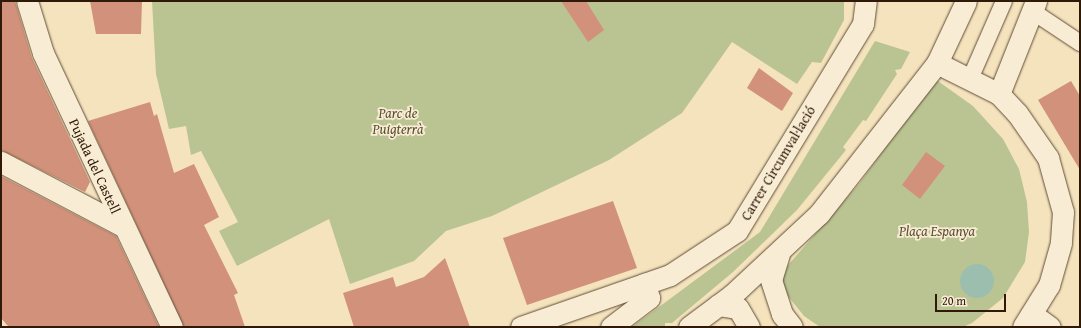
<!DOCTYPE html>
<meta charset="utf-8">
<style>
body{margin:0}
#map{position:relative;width:1081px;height:328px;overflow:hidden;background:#f4e3bd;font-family:"Gentium Book Plus",serif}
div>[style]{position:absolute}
.green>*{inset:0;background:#bac492}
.water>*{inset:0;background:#9cbeae}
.round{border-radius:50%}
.building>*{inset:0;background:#d2917b}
.roads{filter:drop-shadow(0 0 1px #604c36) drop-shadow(0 0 1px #604c36)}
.pedestrian>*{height:16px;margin:-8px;padding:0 8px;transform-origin:8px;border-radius:8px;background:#f8edd4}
.minor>*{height:21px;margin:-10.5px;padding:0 10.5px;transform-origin:10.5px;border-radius:10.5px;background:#f8edd4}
span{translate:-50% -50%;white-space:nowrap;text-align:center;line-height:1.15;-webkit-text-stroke:3.5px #f8edd4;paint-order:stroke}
.park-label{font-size:14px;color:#594d32;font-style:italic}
.street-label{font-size:14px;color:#2f1a09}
.frame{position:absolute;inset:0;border:2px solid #2f1a09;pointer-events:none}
.scale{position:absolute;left:935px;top:294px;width:71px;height:18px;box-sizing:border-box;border:2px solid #2f1a09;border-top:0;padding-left:5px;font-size:12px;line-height:14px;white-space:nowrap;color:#2f1a09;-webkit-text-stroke:3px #f8edd4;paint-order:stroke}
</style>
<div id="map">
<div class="green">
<div style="clip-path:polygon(152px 1px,844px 1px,844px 20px,821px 63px,812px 62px,797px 84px,732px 42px,682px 113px,609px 160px,492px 216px,446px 231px,414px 261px,350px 284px,329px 219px,237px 266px,219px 231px,238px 222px,201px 151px,191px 155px,186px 126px,169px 129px,156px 74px)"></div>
<div style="clip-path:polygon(875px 41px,910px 52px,901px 69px,895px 70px,897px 74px,866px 121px,863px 120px,843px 147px,846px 150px,797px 210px,733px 272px,672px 323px,665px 323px,665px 327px,632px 327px,760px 232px)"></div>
<div style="clip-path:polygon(935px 79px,973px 106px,1003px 139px,1019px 169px,1027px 202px,1029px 232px,1025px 262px,1003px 298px,972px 323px,963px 327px,820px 327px,804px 316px,775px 280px,859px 184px)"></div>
</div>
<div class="water">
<div class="round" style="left:960px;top:264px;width:34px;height:34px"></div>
</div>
<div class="building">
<div style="clip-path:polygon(1px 1px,15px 1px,32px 58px,90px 182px,85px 192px,1px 150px)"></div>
<div style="clip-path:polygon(90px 1px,142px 1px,141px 34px,96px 34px)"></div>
<div style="clip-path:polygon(561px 1px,586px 1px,604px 30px,588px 42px)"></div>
<div style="clip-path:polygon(759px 68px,793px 93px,782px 111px,747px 88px)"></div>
<div style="clip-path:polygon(1071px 81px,1080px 96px,1080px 170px,1038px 100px)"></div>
<div style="clip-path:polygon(150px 102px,154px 116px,157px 114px,174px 173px,194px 164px,219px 217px,204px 225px,238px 293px,234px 295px,245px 327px,184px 327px,88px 121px)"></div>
<div style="clip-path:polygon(926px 152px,945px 166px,920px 199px,902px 185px)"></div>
<div style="clip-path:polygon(1px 176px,116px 236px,159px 327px,10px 327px,7px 325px,1px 318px)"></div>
<div style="clip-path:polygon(613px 201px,637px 268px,527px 305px,503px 238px)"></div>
<div style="clip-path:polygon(445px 258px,470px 327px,354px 327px,343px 293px,393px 277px,396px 287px,424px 277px)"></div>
</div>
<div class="roads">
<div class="pedestrian">
<div style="left:1032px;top:11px;width:58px;rotate:33.7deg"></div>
<div style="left:970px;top:79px;width:85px;rotate:-66.4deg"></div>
</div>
<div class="minor">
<div style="left:27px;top:1px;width:54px;rotate:72.9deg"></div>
<div style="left:43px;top:53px;width:303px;rotate:64.8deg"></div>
<div style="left:937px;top:63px;width:69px;rotate:26.6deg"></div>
<div style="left:999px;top:94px;width:26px;rotate:47deg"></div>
<div style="left:1017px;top:113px;width:55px;rotate:55.4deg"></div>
<div style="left:1048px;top:158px;width:56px;rotate:74.5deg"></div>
<div style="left:1063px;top:212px;width:31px;rotate:94deg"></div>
<div style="left:1061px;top:243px;width:44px;rotate:105.9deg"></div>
<div style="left:1049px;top:285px;width:49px;rotate:121.8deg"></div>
<div style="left:999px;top:94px;width:100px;rotate:-68.3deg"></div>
<div style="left:1px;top:162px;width:138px;rotate:27.7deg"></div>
<div style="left:779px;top:254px;width:27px;rotate:107deg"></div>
<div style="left:771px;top:280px;width:36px;rotate:72deg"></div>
<div style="left:782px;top:314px;width:16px;rotate:52deg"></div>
<div style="left:718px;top:305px;width:20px;rotate:9deg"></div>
<div style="left:738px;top:308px;width:22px;rotate:60deg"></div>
<div style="left:1032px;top:314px;width:22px;rotate:36deg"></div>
<div style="left:521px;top:327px;width:158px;rotate:-19.2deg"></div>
<div style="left:670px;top:275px;width:80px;rotate:-33.3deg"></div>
<div style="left:737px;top:231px;width:242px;rotate:-58.7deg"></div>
<div style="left:863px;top:24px;width:23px;rotate:-83deg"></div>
<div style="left:611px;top:327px;width:48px;rotate:-37.3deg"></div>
<div style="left:649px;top:298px;width:15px;rotate:-106deg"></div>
<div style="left:689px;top:327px;width:54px;rotate:-36.7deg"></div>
<div style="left:732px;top:295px;width:119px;rotate:-43deg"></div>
<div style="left:819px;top:214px;width:192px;rotate:-52deg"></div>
<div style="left:937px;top:63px;width:68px;rotate:-64.9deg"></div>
</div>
</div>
<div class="park-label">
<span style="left:398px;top:121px">Parc de<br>Puigterrà</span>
<span style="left:937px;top:231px">Plaça Espanya</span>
</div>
<div class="street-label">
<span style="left:778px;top:163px;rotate:-59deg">Carrer Circumval·lació</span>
<span style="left:95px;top:166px;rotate:65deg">Pujada del Castell</span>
</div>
<div class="frame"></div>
<div class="scale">20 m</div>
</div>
